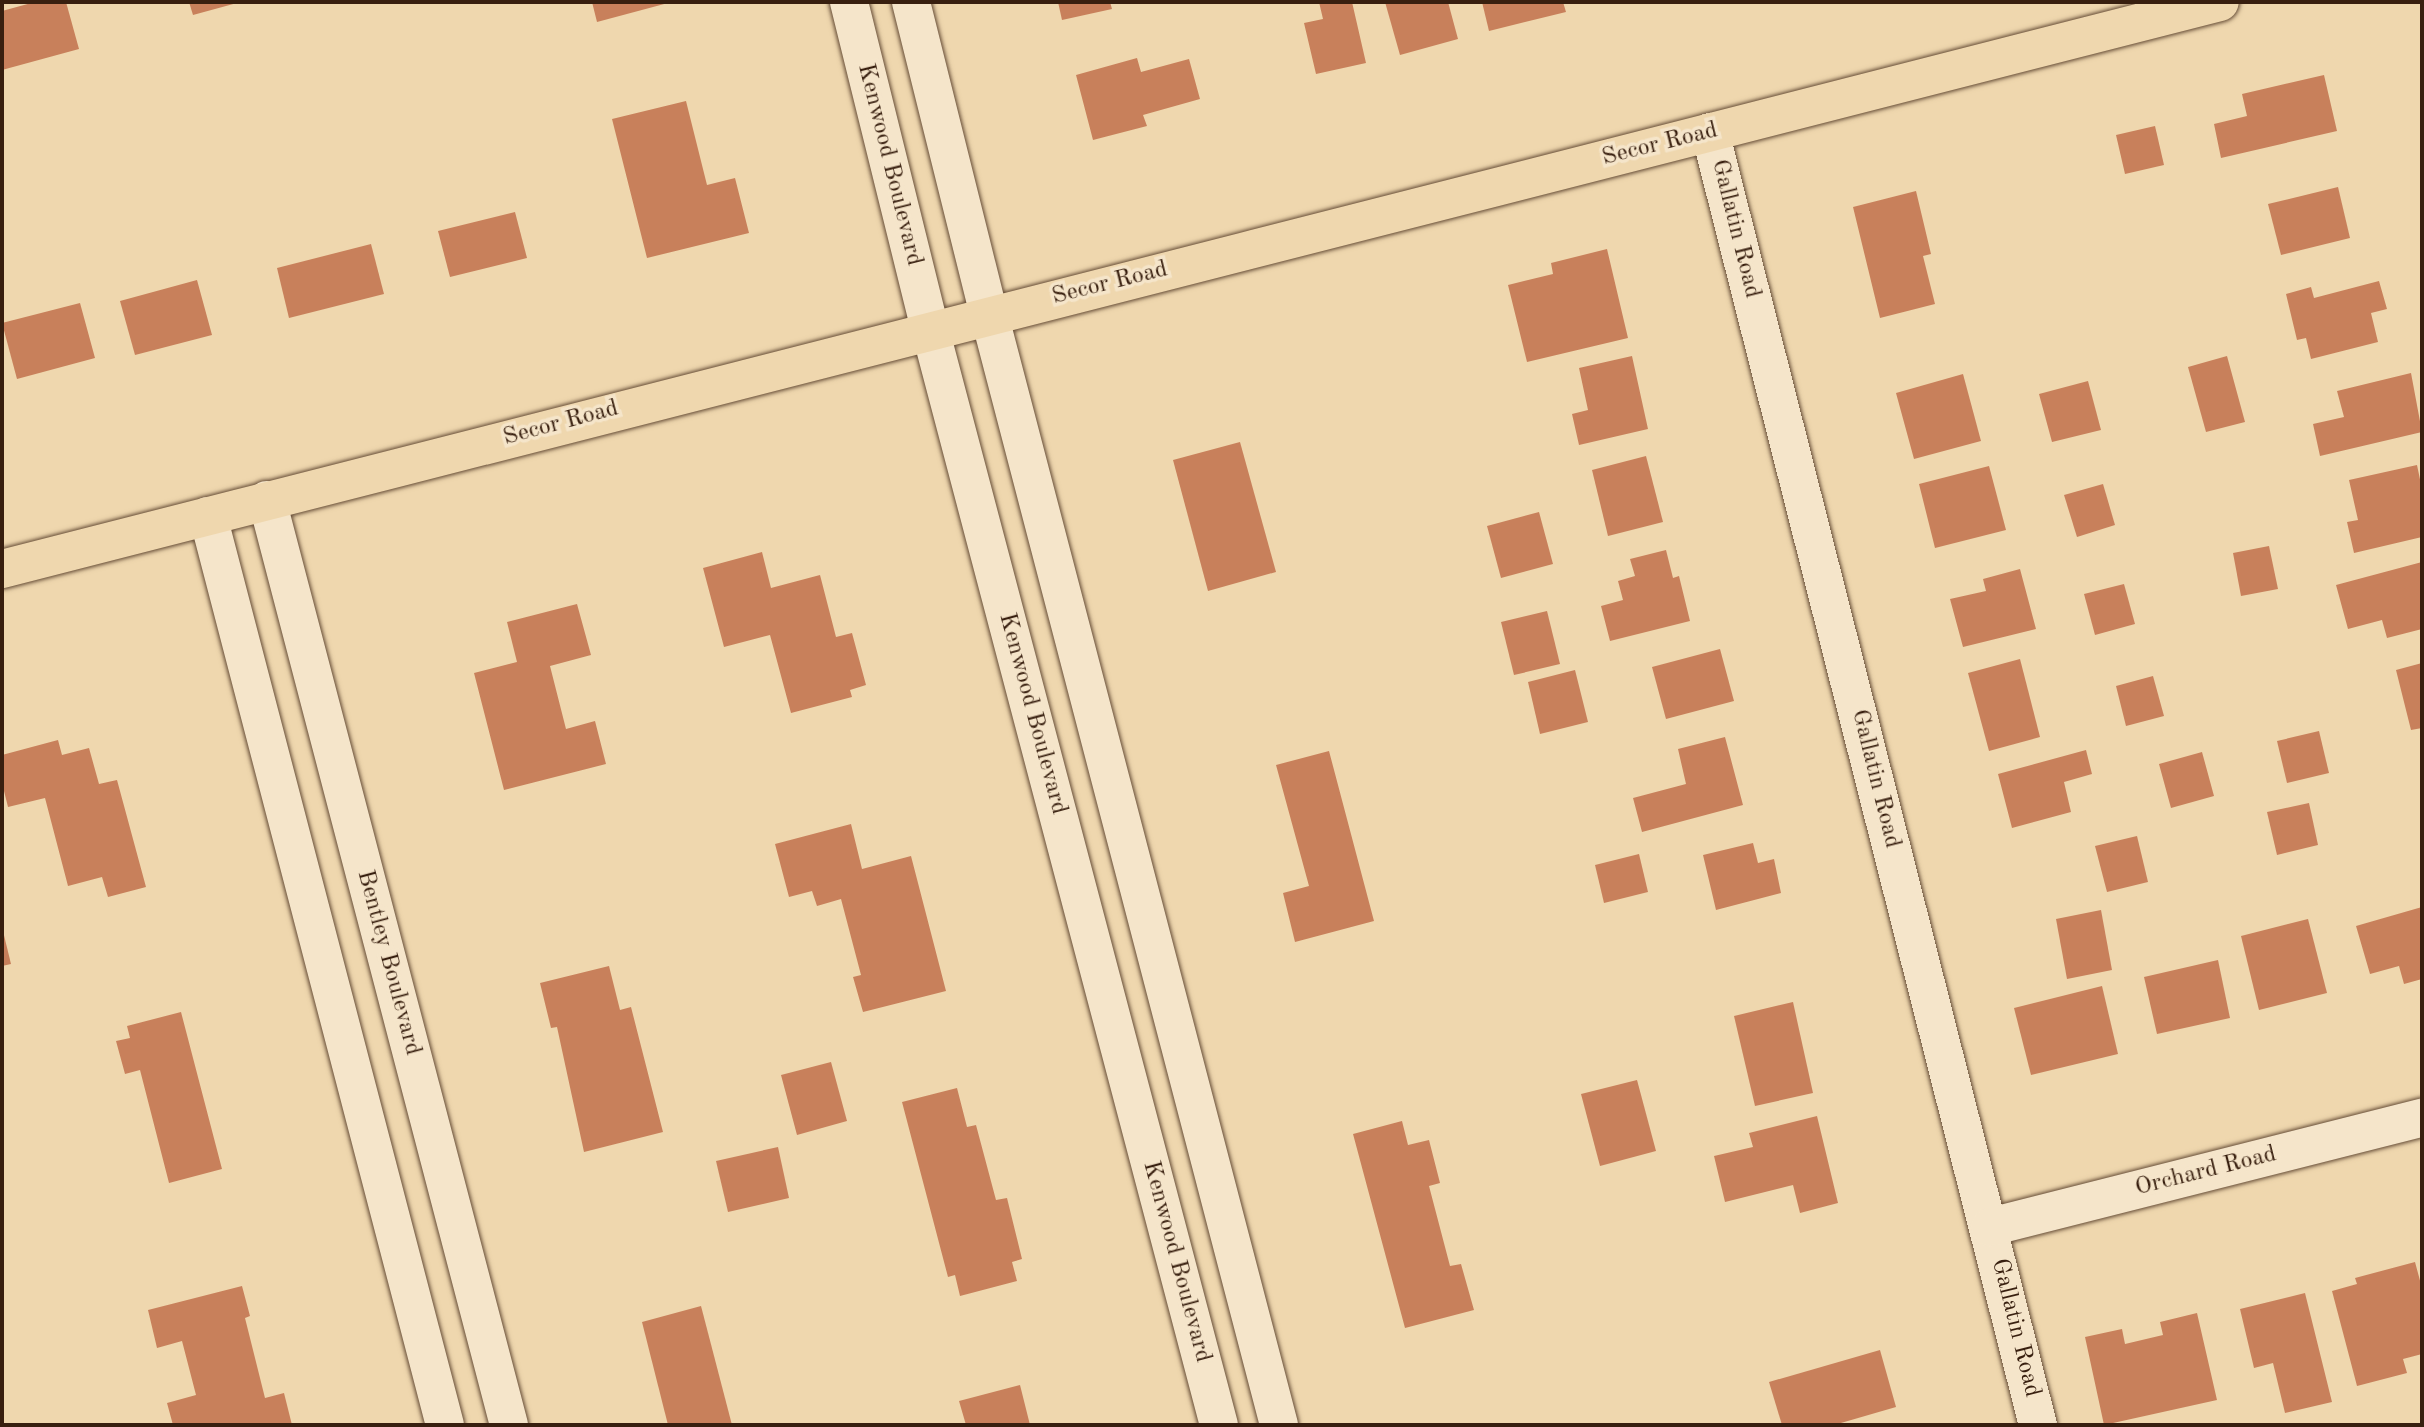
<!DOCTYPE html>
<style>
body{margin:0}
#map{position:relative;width:2424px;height:1427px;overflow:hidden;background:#efd7ae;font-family:"Old Standard TT",serif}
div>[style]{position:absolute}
.building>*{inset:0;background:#c8805b}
.roads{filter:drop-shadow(0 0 2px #664d37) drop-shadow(0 0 2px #664d37)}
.street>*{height:38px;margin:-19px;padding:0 19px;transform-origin:19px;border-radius:19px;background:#f5e5ca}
.secondary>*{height:38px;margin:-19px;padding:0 19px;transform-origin:19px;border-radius:19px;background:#f5e5ca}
.primary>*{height:38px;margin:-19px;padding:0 19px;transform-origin:19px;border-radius:19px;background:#efd7ae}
span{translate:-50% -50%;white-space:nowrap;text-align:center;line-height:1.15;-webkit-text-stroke:7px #f5e5ca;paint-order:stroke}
.street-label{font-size:24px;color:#381f0f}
.frame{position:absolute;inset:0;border:4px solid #381f0f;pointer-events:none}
</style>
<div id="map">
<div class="building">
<div style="clip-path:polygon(35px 2px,66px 2px,79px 49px,2px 70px,2px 11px)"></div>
<div style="clip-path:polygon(189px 2px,237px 2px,237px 3px,193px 15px)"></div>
<div style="clip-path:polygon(592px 2px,668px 2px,668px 3px,597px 22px)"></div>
<div style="clip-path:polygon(1058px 2px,1110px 2px,1112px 9px,1062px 20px)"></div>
<div style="clip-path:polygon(1319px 2px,1352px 2px,1366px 63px,1316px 74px,1304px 23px,1323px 19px)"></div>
<div style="clip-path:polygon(1385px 2px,1448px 2px,1458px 39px,1400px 55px)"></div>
<div style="clip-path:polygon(1482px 2px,1563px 2px,1566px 12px,1489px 31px)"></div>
<div style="clip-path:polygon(1137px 58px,1141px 72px,1189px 59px,1200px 99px,1143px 115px,1147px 126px,1093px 140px,1076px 75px)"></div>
<div style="clip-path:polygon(2324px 75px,2337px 131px,2221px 158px,2214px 124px,2247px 116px,2242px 94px)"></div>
<div style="clip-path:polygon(686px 101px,707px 185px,735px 178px,749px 233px,647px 258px,612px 119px)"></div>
<div style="clip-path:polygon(2155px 126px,2164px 165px,2125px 174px,2116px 135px)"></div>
<div style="clip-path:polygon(2338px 187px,2350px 238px,2281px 255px,2268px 204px)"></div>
<div style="clip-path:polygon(1916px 191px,1931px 254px,1923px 256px,1935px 304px,1880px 318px,1853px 207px)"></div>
<div style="clip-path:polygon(515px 212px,527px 258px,450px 277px,438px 231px)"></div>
<div style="clip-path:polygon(371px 244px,384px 294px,289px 318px,277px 268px)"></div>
<div style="clip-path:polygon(1607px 249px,1628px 338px,1527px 362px,1508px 285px,1553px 274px,1551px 263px)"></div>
<div style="clip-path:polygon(197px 280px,212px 335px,135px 355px,120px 301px)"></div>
<div style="clip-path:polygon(2379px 281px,2387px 309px,2371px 313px,2378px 342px,2311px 359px,2306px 338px,2297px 340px,2286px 294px,2311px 287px,2314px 298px)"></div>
<div style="clip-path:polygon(80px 303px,95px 358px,17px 379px,2px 323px)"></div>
<div style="clip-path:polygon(1632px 356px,1648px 429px,1579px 445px,1572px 414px,1588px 410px,1579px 368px)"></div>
<div style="clip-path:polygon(2227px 356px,2245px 422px,2206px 432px,2188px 367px)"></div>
<div style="clip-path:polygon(2411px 373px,2422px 432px,2320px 456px,2313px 424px,2344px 417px,2337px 391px)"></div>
<div style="clip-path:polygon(1963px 374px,1981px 441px,1914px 459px,1896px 393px)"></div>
<div style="clip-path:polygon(2088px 381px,2101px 430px,2052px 442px,2039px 394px)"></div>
<div style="clip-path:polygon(1240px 442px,1276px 572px,1208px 591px,1173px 460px)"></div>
<div style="clip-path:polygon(1646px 456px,1663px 522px,1608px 536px,1592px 470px)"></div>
<div style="clip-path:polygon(2417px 465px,2422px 489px,2422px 537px,2354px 553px,2347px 522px,2358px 520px,2349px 480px)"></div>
<div style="clip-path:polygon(1989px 466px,2006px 530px,1935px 548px,1919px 484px)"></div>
<div style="clip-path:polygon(2103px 484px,2115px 525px,2077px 537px,2064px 495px)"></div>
<div style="clip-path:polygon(1539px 512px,1553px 564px,1501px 578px,1487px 526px)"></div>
<div style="clip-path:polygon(2269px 546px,2278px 589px,2241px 596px,2233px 553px)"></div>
<div style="clip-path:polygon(1666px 550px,1673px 578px,1679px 576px,1690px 621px,1610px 641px,1601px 606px,1623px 600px,1618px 581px,1635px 576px,1630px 559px)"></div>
<div style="clip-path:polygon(762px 552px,771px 588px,820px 575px,836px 637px,852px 633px,866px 685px,850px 690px,852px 697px,791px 713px,770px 635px,724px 647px,703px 568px)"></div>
<div style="clip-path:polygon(2422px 562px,2422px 629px,2387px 638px,2382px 620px,2348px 629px,2336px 585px)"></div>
<div style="clip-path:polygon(2020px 569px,2036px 629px,1963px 647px,1950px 599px,1986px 591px,1983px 579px)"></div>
<div style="clip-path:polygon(2124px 584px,2135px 624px,2095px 635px,2084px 594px)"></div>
<div style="clip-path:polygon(577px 604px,591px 655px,550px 666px,566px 729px,595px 721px,606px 764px,504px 790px,474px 673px,517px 662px,507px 622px)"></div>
<div style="clip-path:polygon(1547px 611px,1560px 664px,1514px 675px,1501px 622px)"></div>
<div style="clip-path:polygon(1720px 649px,1734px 701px,1666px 719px,1652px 667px)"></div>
<div style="clip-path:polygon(2020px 659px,2040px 737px,1989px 751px,1968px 673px)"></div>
<div style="clip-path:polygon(2422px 663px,2422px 728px,2411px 730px,2396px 670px)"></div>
<div style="clip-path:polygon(1575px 670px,1588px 722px,1540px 734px,1528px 682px)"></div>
<div style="clip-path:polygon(2153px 676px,2164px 716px,2126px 726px,2116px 686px)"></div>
<div style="clip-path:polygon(2319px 731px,2329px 773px,2287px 783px,2277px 741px)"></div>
<div style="clip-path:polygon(1725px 737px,1743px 805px,1642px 832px,1633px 798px,1686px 784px,1678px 749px)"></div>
<div style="clip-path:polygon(58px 740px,62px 755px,89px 748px,99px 784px,117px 780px,146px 887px,108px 897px,102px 877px,68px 886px,45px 798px,8px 807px,2px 783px,2px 755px)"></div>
<div style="clip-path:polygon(2086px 750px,2092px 774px,2064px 782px,2071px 812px,2012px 828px,1998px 774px)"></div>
<div style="clip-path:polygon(1329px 751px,1374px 921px,1295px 942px,1283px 893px,1309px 886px,1276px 765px)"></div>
<div style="clip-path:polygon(2202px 752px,2214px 796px,2171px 808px,2159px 764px)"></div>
<div style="clip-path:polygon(2309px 803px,2318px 845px,2277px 855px,2267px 812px)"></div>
<div style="clip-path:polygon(851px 824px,862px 869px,911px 856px,946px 991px,863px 1012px,853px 977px,861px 975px,841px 899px,817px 906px,812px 891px,789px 897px,775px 844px)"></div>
<div style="clip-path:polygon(2137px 836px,2148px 882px,2107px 892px,2095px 846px)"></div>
<div style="clip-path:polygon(1753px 843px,1758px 863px,1774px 859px,1781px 893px,1716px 910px,1703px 855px)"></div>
<div style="clip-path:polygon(1639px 854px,1648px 892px,1604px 903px,1595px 865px)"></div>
<div style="clip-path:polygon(2422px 907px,2422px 979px,2404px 984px,2399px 966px,2370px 974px,2356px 926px)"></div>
<div style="clip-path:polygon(2101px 910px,2112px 970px,2067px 979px,2056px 919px)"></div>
<div style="clip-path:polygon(2308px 919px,2327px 993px,2259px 1010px,2241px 936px)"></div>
<div style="clip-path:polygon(2px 927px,11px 964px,2px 966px)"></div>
<div style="clip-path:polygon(2218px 960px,2230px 1018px,2157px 1034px,2144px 977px)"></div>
<div style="clip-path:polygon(609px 966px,620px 1010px,631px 1007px,663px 1132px,584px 1152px,557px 1027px,551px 1028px,540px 983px)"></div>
<div style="clip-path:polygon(2102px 986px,2118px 1054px,2031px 1075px,2014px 1008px)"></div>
<div style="clip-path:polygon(1793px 1002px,1813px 1093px,1755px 1106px,1734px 1016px)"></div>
<div style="clip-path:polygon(181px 1012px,222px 1169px,169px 1183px,140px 1070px,125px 1074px,116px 1041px,130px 1038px,127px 1026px)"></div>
<div style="clip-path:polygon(831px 1062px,847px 1121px,797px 1135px,781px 1075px)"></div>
<div style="clip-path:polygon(1637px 1080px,1656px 1151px,1600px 1166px,1581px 1094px)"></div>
<div style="clip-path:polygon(957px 1088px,967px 1127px,976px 1125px,996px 1200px,1007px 1198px,1022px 1259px,1012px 1262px,1017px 1281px,960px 1296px,955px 1275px,948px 1277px,902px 1102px)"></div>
<div style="clip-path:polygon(1817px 1116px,1838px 1203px,1800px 1213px,1793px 1185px,1725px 1202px,1714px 1156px,1753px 1147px,1749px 1133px)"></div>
<div style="clip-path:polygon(1402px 1121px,1408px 1145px,1429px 1140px,1440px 1183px,1429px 1186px,1450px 1266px,1461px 1264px,1474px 1310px,1405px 1328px,1353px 1134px)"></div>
<div style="clip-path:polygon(778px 1147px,789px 1198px,728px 1212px,716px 1161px)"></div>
<div style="clip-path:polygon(2415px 1262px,2422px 1288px,2422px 1354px,2403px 1359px,2407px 1373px,2357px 1386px,2332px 1291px,2357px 1284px,2355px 1278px)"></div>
<div style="clip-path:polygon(242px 1286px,250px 1316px,245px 1318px,265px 1398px,284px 1393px,292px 1425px,173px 1425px,167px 1403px,196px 1395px,182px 1341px,157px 1348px,148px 1310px)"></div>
<div style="clip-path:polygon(2305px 1293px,2332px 1402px,2285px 1413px,2273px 1363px,2254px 1368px,2240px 1309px)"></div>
<div style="clip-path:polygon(701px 1306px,732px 1425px,668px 1425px,642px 1322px)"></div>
<div style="clip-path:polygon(2197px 1313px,2217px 1400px,2104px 1425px,2085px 1337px,2122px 1329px,2125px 1344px,2163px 1335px,2160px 1322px)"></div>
<div style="clip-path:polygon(1880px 1350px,1896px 1407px,1834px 1425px,1782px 1425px,1769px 1382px)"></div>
<div style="clip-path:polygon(1020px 1385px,1030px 1425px,966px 1425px,959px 1401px)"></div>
</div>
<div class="roads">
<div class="street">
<div style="left:1710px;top:132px;width:1334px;rotate:75.77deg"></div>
<div style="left:989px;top:314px;width:1148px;rotate:75.37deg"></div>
<div style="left:930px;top:329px;width:1133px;rotate:75.23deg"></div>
<div style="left:267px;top:500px;width:956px;rotate:75.34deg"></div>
<div style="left:208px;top:516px;width:939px;rotate:75.39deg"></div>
<div style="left:1990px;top:1227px;width:446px;rotate:-14.2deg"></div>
</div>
<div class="secondary">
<div style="left:849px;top:2px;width:337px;rotate:76.1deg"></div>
<div style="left:911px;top:2px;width:322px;rotate:76deg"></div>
</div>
<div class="primary">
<div style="left:2px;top:569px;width:2289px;rotate:-14.34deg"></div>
</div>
</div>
<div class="street-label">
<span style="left:1660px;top:145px;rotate:-14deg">Secor Road</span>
<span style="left:889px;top:165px;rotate:76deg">Kenwood Boulevard</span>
<span style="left:1735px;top:229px;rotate:76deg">Gallatin Road</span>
<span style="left:1110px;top:284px;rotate:-14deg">Secor Road</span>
<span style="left:561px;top:424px;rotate:-15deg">Secor Road</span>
<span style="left:1032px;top:714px;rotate:75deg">Kenwood Boulevard</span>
<span style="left:1875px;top:779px;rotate:76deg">Gallatin Road</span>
<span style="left:388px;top:963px;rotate:75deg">Bentley Boulevard</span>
<span style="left:2206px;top:1172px;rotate:-14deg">Orchard Road</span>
<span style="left:1176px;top:1262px;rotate:75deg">Kenwood Boulevard</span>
<span style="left:2015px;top:1328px;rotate:76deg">Gallatin Road</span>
</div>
<div class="frame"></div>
</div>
